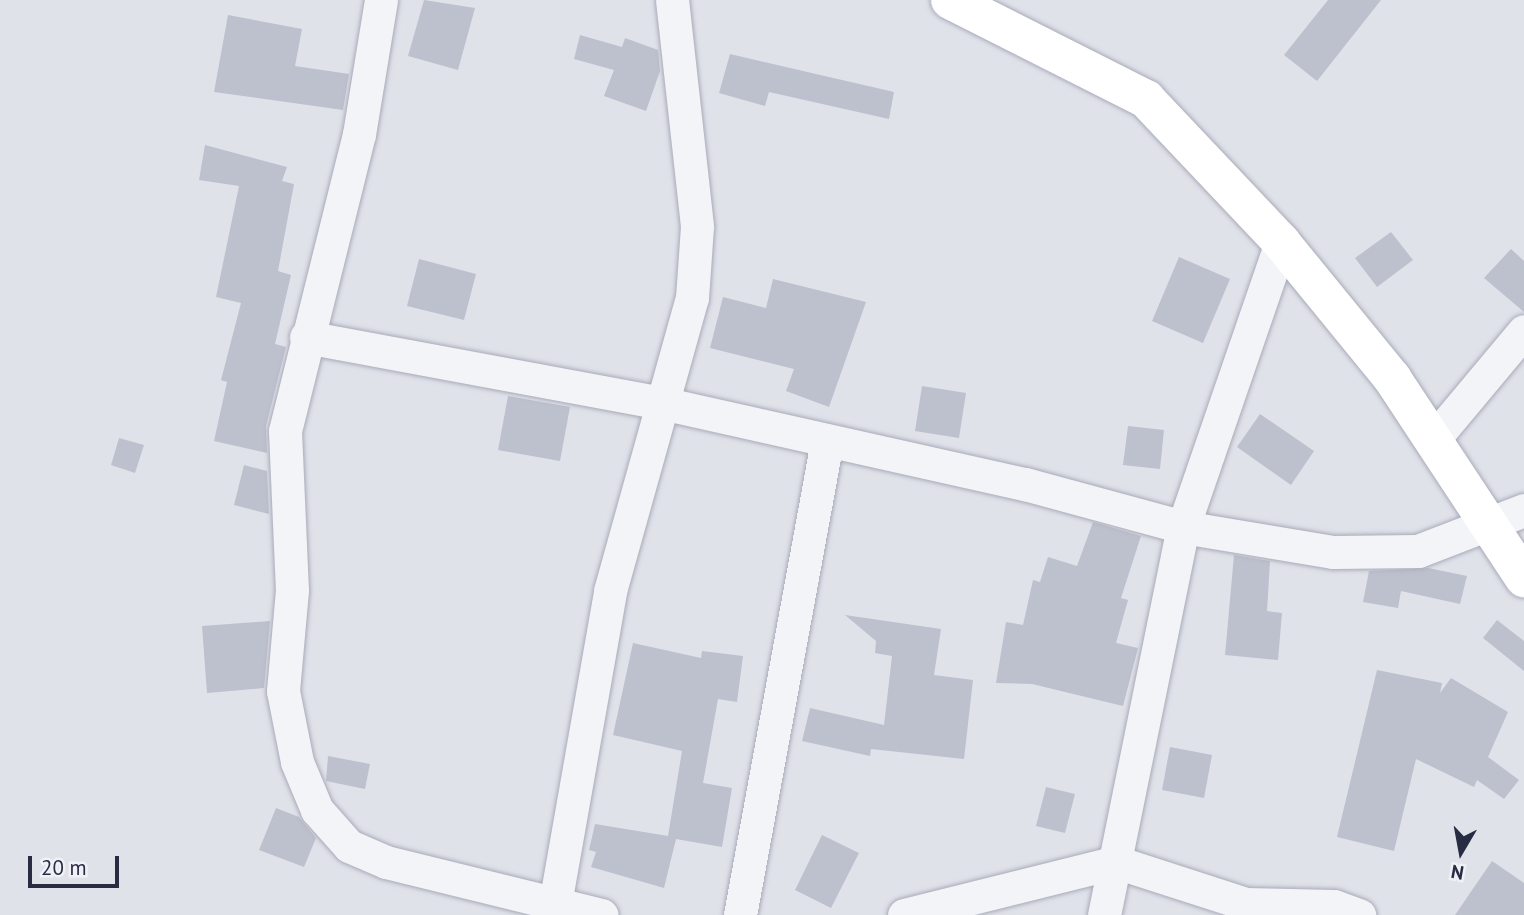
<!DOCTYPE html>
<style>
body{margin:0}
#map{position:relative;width:1524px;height:915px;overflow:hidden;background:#e0e2ea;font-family:"PT Sans",sans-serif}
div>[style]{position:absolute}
.building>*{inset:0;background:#bdc0cd}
.roads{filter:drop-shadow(0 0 2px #a8abb8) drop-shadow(0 0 2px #a8abb8)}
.street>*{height:33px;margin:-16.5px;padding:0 16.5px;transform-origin:16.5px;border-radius:16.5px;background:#f3f4f8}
.secondary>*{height:38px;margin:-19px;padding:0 19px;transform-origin:19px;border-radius:19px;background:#fff}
span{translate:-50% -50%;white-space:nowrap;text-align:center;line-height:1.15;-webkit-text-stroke:7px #f0f1f7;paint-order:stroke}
.north{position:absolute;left:1426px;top:817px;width:70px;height:70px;-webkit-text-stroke:5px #f0f1f7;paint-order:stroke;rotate:190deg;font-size:19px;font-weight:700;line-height:28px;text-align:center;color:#272c43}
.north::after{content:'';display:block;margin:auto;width:24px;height:32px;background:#272c43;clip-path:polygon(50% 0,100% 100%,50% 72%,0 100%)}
.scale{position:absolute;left:28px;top:856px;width:91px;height:32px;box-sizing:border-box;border:4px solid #272c43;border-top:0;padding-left:9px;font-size:21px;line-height:24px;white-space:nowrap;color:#272c43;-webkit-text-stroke:5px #f0f1f7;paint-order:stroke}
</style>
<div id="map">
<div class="building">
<div style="clip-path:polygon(424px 0,475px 8px,458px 70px,408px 56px)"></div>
<div style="clip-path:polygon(1328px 0,1381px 0,1317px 81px,1284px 55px)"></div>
<div style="clip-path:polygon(228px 15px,302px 29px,295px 66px,349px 74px,343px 110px,214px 92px)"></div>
<div style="clip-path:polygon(580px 35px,622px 47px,625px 38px,658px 50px,660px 71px,646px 111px,604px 96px,614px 70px,574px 59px)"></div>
<div style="clip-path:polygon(730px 54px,894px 92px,889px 119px,769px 92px,765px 106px,719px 93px)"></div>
<div style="clip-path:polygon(205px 145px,287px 167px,282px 181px,294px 184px,278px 271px,291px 275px,275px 344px,286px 347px,266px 426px,267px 453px,214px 441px,227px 382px,221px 380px,241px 303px,216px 297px,239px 186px,199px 180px)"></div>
<div style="clip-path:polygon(1391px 232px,1413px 260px,1377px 287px,1355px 258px)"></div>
<div style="clip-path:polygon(1511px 249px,1524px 261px,1524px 312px,1484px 278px)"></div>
<div style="clip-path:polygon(1179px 257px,1230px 279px,1203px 343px,1152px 321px)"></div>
<div style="clip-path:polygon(419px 259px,476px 274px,464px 320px,407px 306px)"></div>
<div style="clip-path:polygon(773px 279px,866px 302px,829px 407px,786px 391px,794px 369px,710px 348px,723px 297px,766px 308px)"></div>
<div style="clip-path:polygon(922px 386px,966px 393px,959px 438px,915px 431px)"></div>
<div style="clip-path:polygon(508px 396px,570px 407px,560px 461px,498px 450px)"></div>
<div style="clip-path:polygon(1260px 414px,1314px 451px,1291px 485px,1237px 447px)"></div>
<div style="clip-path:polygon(1128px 426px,1164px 430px,1160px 469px,1123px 465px)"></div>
<div style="clip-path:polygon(119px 438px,144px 445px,135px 473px,111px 465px)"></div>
<div style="clip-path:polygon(244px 465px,267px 471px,269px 514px,234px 505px)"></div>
<div style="clip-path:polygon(1093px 522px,1141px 536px,1121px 598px,1128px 600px,1116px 643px,1138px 648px,1123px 706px,1032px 684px,996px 683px,1006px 622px,1023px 625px,1033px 580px,1040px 582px,1048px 557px,1077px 566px)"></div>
<div style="clip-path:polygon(1234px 555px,1270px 561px,1267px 611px,1282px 613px,1278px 660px,1225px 655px)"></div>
<div style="clip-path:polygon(1428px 568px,1467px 576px,1460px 604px,1401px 591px,1398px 608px,1363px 602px,1369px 571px)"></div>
<div style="clip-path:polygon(845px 615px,941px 629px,934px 675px,973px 680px,964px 759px,871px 749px,870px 756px,802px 741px,810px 708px,884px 725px,892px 656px,875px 653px,876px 641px)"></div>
<div style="clip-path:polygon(1497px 620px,1524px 641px,1524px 671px,1483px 638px)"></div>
<div style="clip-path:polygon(270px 621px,264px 688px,207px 693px,202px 626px)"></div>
<div style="clip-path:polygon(633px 643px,701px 658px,702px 651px,743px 656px,737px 702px,718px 699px,703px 783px,732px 788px,722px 847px,676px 839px,664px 888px,591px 867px,596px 852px,589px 850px,595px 824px,668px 836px,682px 751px,613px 735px)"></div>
<div style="clip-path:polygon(1377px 670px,1442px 683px,1440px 693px,1451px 678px,1508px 712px,1488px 757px,1519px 780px,1504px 799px,1477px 780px,1474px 787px,1416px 759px,1394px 851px,1337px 837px)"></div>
<div style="clip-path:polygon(1170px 747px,1212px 755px,1204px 798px,1162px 790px)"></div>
<div style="clip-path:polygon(328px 756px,370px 764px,365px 789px,326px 781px)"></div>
<div style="clip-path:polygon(1046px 787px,1075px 794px,1065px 833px,1036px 826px)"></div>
<div style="clip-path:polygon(276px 808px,299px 817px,316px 838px,304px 867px,259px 850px)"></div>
<div style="clip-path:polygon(822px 835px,859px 853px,831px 908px,795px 890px)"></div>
<div style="clip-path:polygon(1492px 861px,1524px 883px,1524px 915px,1455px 915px)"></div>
</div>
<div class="roads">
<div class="street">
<div style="left:381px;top:0;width:136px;rotate:99.3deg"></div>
<div style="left:359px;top:134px;width:306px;rotate:104deg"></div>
<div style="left:285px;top:431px;width:159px;rotate:87.5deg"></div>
<div style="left:292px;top:590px;width:101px;rotate:95.1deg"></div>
<div style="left:283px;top:691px;width:72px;rotate:78.8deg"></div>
<div style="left:297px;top:762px;width:52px;rotate:67.4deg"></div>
<div style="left:317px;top:810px;width:48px;rotate:48.4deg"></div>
<div style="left:349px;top:846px;width:40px;rotate:23.4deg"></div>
<div style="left:386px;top:862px;width:222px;rotate:13.8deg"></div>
<div style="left:306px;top:337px;width:366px;rotate:10.5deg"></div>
<div style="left:666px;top:404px;width:368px;rotate:12.6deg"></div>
<div style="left:1025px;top:484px;width:164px;rotate:15.2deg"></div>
<div style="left:1183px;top:527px;width:152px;rotate:9.5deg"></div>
<div style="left:1333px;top:552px;width:85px;rotate:-0.7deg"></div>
<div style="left:1418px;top:551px;width:114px;rotate:-21.1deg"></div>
<div style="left:1432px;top:441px;width:143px;rotate:-50.1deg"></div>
<div style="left:555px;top:904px;width:318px;rotate:-80deg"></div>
<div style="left:610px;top:591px;width:304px;rotate:-74.4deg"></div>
<div style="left:692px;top:298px;width:72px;rotate:-86deg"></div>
<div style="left:697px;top:226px;width:227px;rotate:-96.3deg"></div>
<div style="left:740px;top:915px;width:480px;rotate:-79.6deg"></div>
<div style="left:904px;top:915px;width:219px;rotate:-14deg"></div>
<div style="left:1116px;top:862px;width:137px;rotate:17.9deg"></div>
<div style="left:1246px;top:904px;width:88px;rotate:1.3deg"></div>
<div style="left:1334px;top:906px;width:27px;rotate:20deg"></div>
<div style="left:1104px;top:915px;width:396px;rotate:-78.5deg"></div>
<div style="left:1183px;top:527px;width:301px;rotate:-71deg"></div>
</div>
<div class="secondary">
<div style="left:950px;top:0;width:220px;rotate:26.8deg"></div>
<div style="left:1146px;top:99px;width:197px;rotate:46.6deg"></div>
<div style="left:1281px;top:242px;width:176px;rotate:50.8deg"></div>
<div style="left:1392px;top:378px;width:240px;rotate:56.6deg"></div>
</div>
</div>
<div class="north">N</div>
<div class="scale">20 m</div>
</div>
